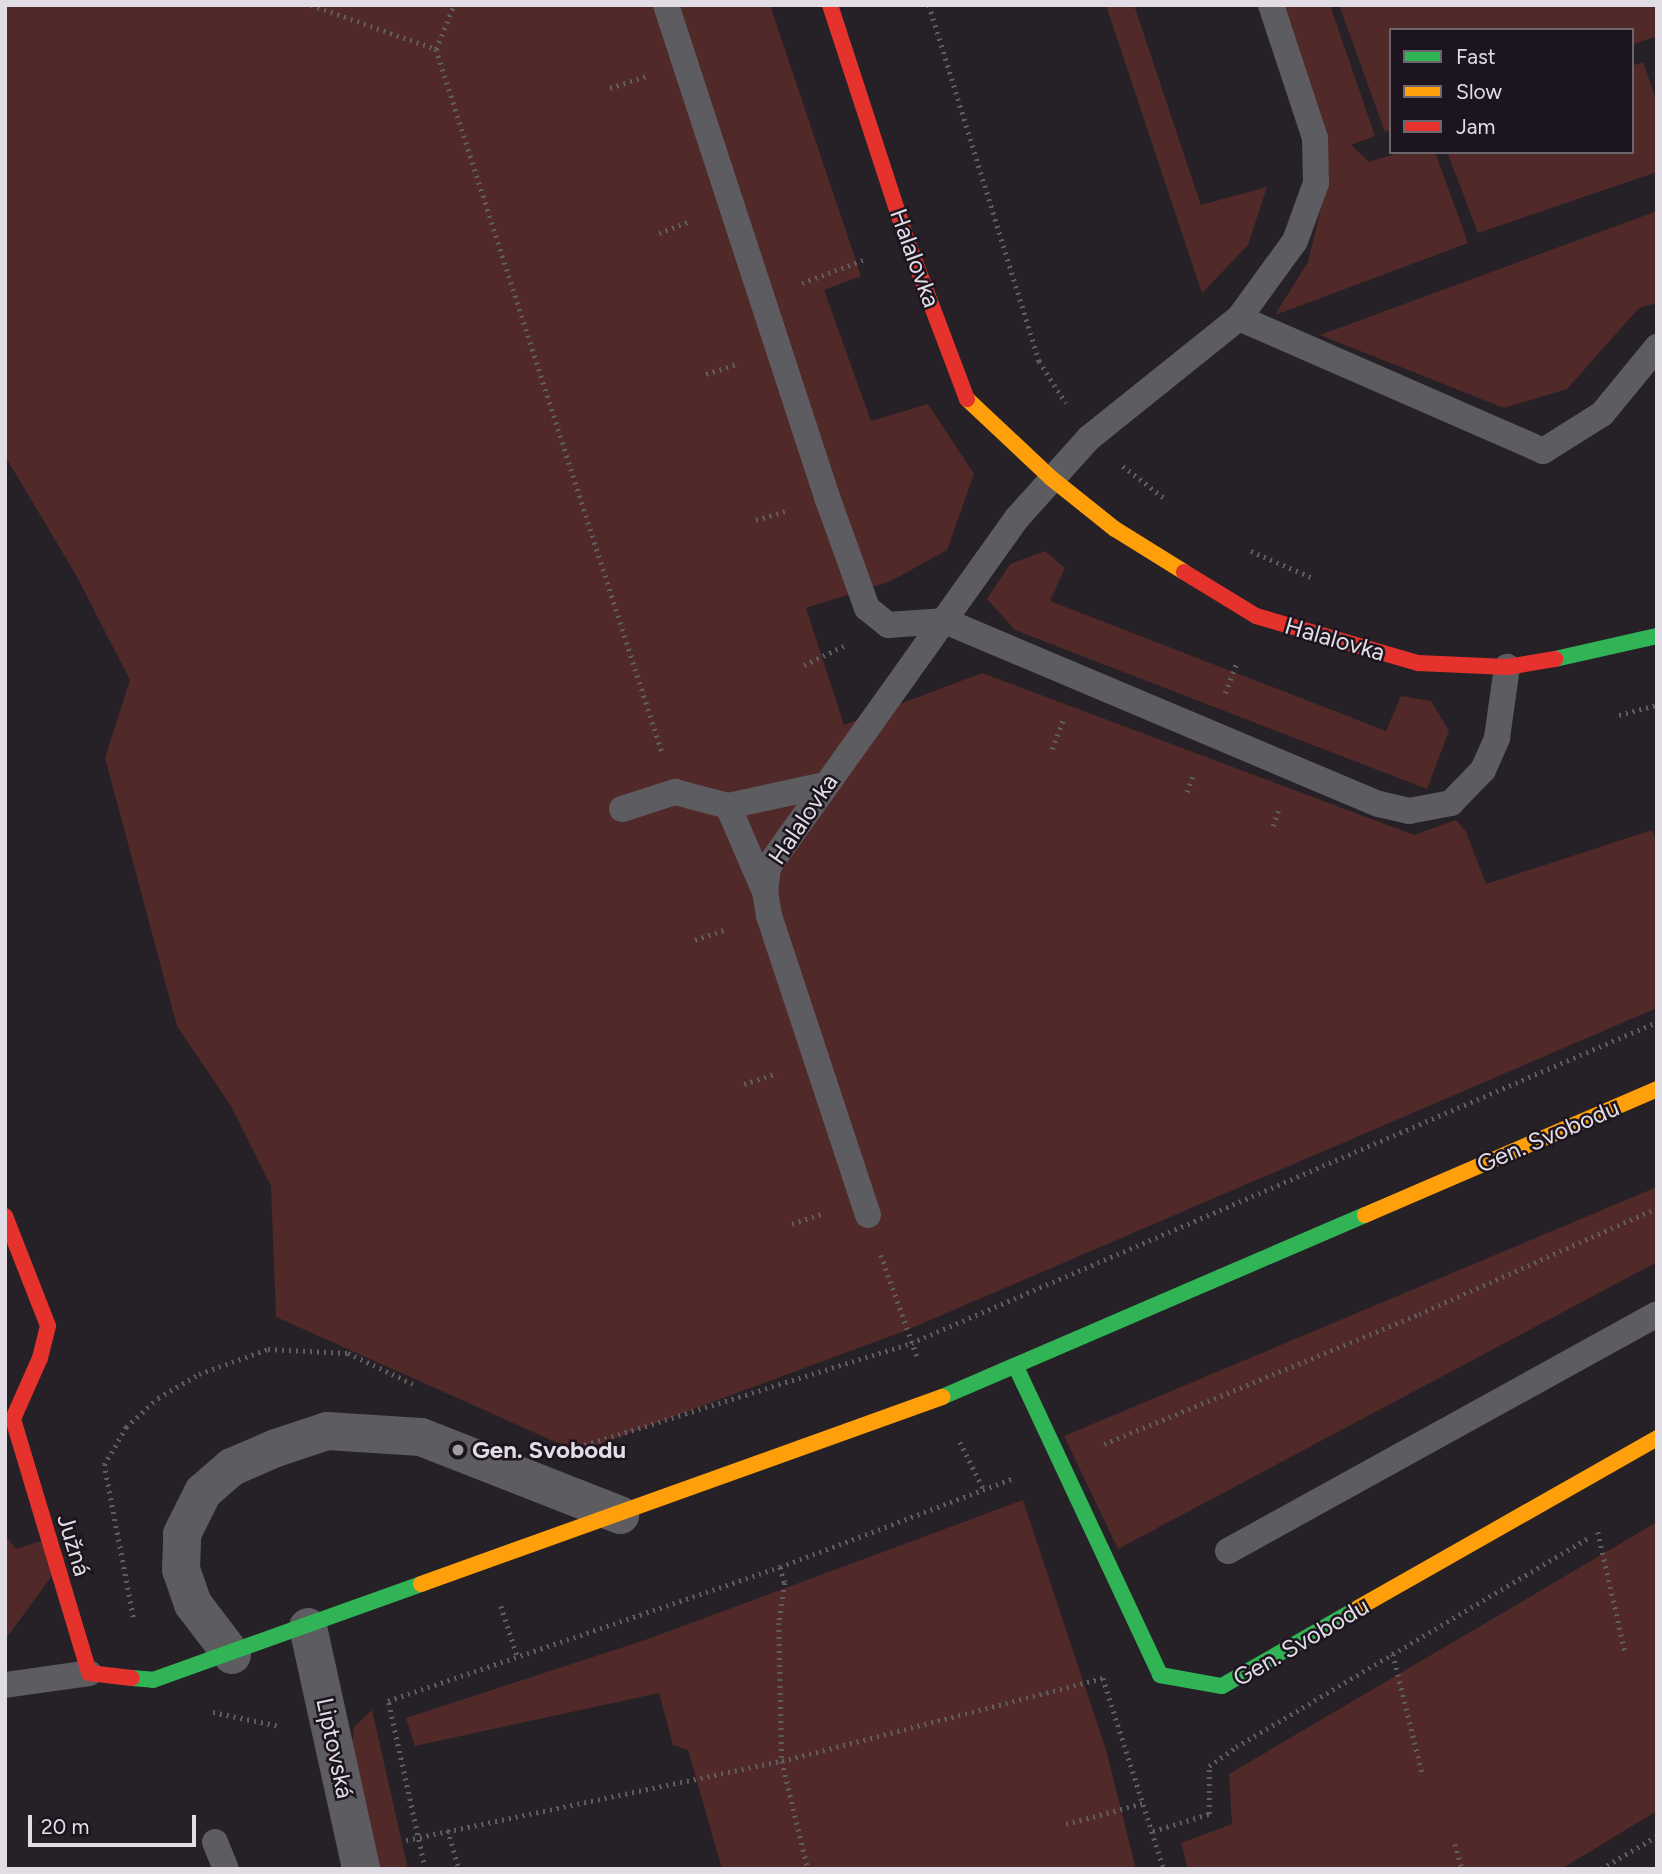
<!DOCTYPE html>
<meta charset="utf-8">
<style>
body{margin:0}
#map{position:relative;width:1662px;height:1874px;overflow:hidden;background:#252126;font-family:Figtree,sans-serif}
div>[style]{position:absolute}
.green>*{inset:0;background:#512929}
.path>*{height:4.5px;margin-top:-2.25px;transform-origin:0;background:repeating-linear-gradient(90deg,#5f5d60 0 2px,transparent 0 7px)}
.lane>*{height:26px;margin:-13px;padding:0 13px;transform-origin:13px;border-radius:13px;background:#5d5c60}
.street>*{height:38px;margin:-19px;padding:0 19px;transform-origin:19px;border-radius:19px;background:#5d5c60}
.fast>*{height:16px;margin:-8px;padding:0 8px;transform-origin:8px;border-radius:8px;background:#30b455}
.slow>*{height:16px;margin:-8px;padding:0 8px;transform-origin:8px;border-radius:8px;background:#ff9f0a}
.jam>*{height:16px;margin:-8px;padding:0 8px;transform-origin:8px;border-radius:8px;background:#e5322d}
.dots>*{width:19px;height:19px;translate:-50% -50%;box-sizing:border-box;border:4px solid #1c151f;border-radius:50%}
span{translate:-50% -50%;white-space:nowrap;text-align:center;line-height:1.15;-webkit-text-stroke:5px #1c151f;paint-order:stroke}
.street-label{font-size:24px;color:#e2dde4}
.poi-label{font-size:24px;color:#e2dde4;font-weight:700}
.left{translate:0 -50%;text-align:left}
.frame{position:absolute;inset:0;border:7px solid #e2dde4;pointer-events:none}
.legend{position:absolute;left:1389px;top:28px;width:245px;height:126px;box-sizing:border-box;background:#1c151f;border:2px solid #6b656e;margin:0;padding:9px 12px;list-style:none;font-size:21px;color:#e2dde4}
.legend li{display:flex;align-items:center;gap:14px;height:35px}
.legend b{width:35px;border:2px solid #6b656e}
.scale{position:absolute;left:28px;top:1815px;width:168px;height:32px;box-sizing:border-box;border:4px solid #e2dde4;border-top:0;padding-left:9px;font-size:21px;line-height:24px;white-space:nowrap;color:#e2dde4;-webkit-text-stroke:5px #1c151f;paint-order:stroke}
</style>
<div id="map">
<div class="green">
<div style="clip-path:polygon(5px 5px,770px 5px,861px 276px,824px 290px,871px 421px,928px 404px,974px 474px,947px 550px,891px 581px,806px 608px,844px 725px,982px 673px,1414px 835px,1456px 820px,1466px 832px,1486px 884px,1652px 830px,1657px 844px,1657px 1008px,907px 1330px,578px 1452px,276px 1317px,271px 1186px,231px 1106px,177px 1026px,105px 758px,130px 680px,76px 575px,5px 456px)"></div>
<div style="clip-path:polygon(1106px 5px,1134px 5px,1201px 205px,1267px 187px,1248px 245px,1202px 293px)"></div>
<div style="clip-path:polygon(1280px 5px,1330px 5px,1375px 136px,1351px 145px,1369px 162px,1401px 152px,1435px 152px,1468px 243px,1275px 315px,1308px 262px,1329px 174px,1324px 129px)"></div>
<div style="clip-path:polygon(1339px 5px,1657px 5px,1657px 36px,1632px 45px,1632px 30px,1391px 30px,1391px 130px,1385px 132px)"></div>
<div style="clip-path:polygon(1643px 62px,1657px 102px,1657px 172px,1478px 233px,1447px 152px,1632px 152px,1632px 66px)"></div>
<div style="clip-path:polygon(1657px 211px,1657px 303px,1639px 308px,1567px 389px,1504px 408px,1320px 335px)"></div>
<div style="clip-path:polygon(1045px 551px,1065px 568px,1050px 601px,1386px 731px,1401px 696px,1431px 701px,1449px 731px,1427px 789px,1015px 630px,987px 599px,1010px 564px)"></div>
<div style="clip-path:polygon(1657px 1187px,1657px 1262px,1118px 1549px,1064px 1436px)"></div>
<div style="clip-path:polygon(1023px 1500px,1106px 1750px,1136px 1869px,722px 1869px,688px 1750px,673px 1745px,659px 1693px,415px 1746px,406px 1718px,645px 1640px)"></div>
<div style="clip-path:polygon(1657px 1522px,1657px 1811px,1561px 1869px,1188px 1869px,1181px 1843px,1232px 1824px,1229px 1774px)"></div>
<div style="clip-path:polygon(5px 1535px,16px 1549px,44px 1540px,65px 1558px,5px 1640px)"></div>
<div style="clip-path:polygon(372px 1710px,408px 1869px,378px 1869px,352px 1747px,354px 1727px)"></div>
</div>
<div class="path">
<div style="left:311px;top:5px;width:133px;rotate:19.4deg"></div>
<div style="left:436px;top:49px;width:738px;rotate:72.18deg"></div>
<div style="left:929px;top:5px;width:373px;rotate:72.8deg"></div>
<div style="left:1039px;top:361px;width:50px;rotate:57.3deg"></div>
<div style="left:436px;top:49px;width:48px;rotate:-67.8deg"></div>
<div style="left:610px;top:88px;width:38px;rotate:-18deg"></div>
<div style="left:659px;top:233px;width:34px;rotate:-21deg"></div>
<div style="left:802px;top:283px;width:65px;rotate:-20.7deg"></div>
<div style="left:706px;top:374px;width:35px;rotate:-18deg"></div>
<div style="left:1123px;top:466px;width:51px;rotate:37.8deg"></div>
<div style="left:756px;top:520px;width:34px;rotate:-17deg"></div>
<div style="left:1251px;top:551px;width:68px;rotate:23.5deg"></div>
<div style="left:804px;top:665px;width:44px;rotate:-25.4deg"></div>
<div style="left:1225px;top:693px;width:33px;rotate:-69deg"></div>
<div style="left:1619px;top:715px;width:39px;rotate:-15deg"></div>
<div style="left:1052px;top:749px;width:34px;rotate:-69deg"></div>
<div style="left:1187px;top:792px;width:20px;rotate:-70deg"></div>
<div style="left:1273px;top:826px;width:18px;rotate:-71deg"></div>
<div style="left:695px;top:940px;width:34px;rotate:-19deg"></div>
<div style="left:744px;top:1084px;width:35px;rotate:-18deg"></div>
<div style="left:792px;top:1224px;width:34px;rotate:-19deg"></div>
<div style="left:881px;top:1255px;width:107px;rotate:70.4deg"></div>
<div style="left:960px;top:1442px;width:51px;rotate:63.4deg"></div>
<div style="left:1104px;top:1444px;width:341px;rotate:-22.4deg"></div>
<div style="left:1419px;top:1314px;width:261px;rotate:-24deg"></div>
<div style="left:578px;top:1447px;width:349px;rotate:-17.3deg"></div>
<div style="left:911px;top:1343px;width:812px;rotate:-23.28deg"></div>
<div style="left:1598px;top:1532px;width:123px;rotate:77.3deg"></div>
<div style="left:780px;top:1567px;width:17px;rotate:73deg"></div>
<div style="left:785px;top:1583px;width:40px;rotate:98.5deg"></div>
<div style="left:779px;top:1623px;width:138px;rotate:88.8deg"></div>
<div style="left:782px;top:1761px;width:111px;rotate:76.5deg"></div>
<div style="left:501px;top:1606px;width:52px;rotate:71.9deg"></div>
<div style="left:133px;top:1617px;width:155px;rotate:-100.8deg"></div>
<div style="left:104px;top:1465px;width:44px;rotate:-59.9deg"></div>
<div style="left:126px;top:1427px;width:43px;rotate:-42.2deg"></div>
<div style="left:158px;top:1398px;width:48px;rotate:-30.3deg"></div>
<div style="left:199px;top:1374px;width:73px;rotate:-19.9deg"></div>
<div style="left:268px;top:1349px;width:80px;rotate:2.9deg"></div>
<div style="left:348px;top:1353px;width:74px;rotate:25.5deg"></div>
<div style="left:1393px;top:1654px;width:122px;rotate:76.2deg"></div>
<div style="left:1103px;top:1678px;width:201px;rotate:72.3deg"></div>
<div style="left:213px;top:1712px;width:67px;rotate:12deg"></div>
<div style="left:1066px;top:1824px;width:81px;rotate:-15.1deg"></div>
<div style="left:448px;top:1830px;width:41px;rotate:74.2deg"></div>
<div style="left:1153px;top:1831px;width:59px;rotate:-16.9deg"></div>
<div style="left:1209px;top:1814px;width:48px;rotate:-90deg"></div>
<div style="left:1209px;top:1766px;width:33px;rotate:-35deg"></div>
<div style="left:1236px;top:1747px;width:412px;rotate:-30.7deg"></div>
<div style="left:406px;top:1840px;width:384px;rotate:-11.9deg"></div>
<div style="left:782px;top:1761px;width:335px;rotate:-14.5deg"></div>
<div style="left:1455px;top:1844px;width:26px;rotate:74deg"></div>
<div style="left:425px;top:1869px;width:172px;rotate:-102.4deg"></div>
<div style="left:388px;top:1701px;width:414px;rotate:-18.9deg"></div>
<div style="left:780px;top:1567px;width:250px;rotate:-20.8deg"></div>
<div style="left:1601px;top:1869px;width:65px;rotate:-30.5deg"></div>
</div>
<div class="lane">
<div style="left:666px;top:5px;width:518px;rotate:71.88deg"></div>
<div style="left:827px;top:497px;width:118px;rotate:70.2deg"></div>
<div style="left:867px;top:608px;width:27px;rotate:39deg"></div>
<div style="left:888px;top:625px;width:57px;rotate:-4deg"></div>
<div style="left:945px;top:621px;width:471px;rotate:22.9deg"></div>
<div style="left:1379px;top:804px;width:31px;rotate:13deg"></div>
<div style="left:1409px;top:811px;width:43px;rotate:-10.8deg"></div>
<div style="left:1451px;top:803px;width:46px;rotate:-45.9deg"></div>
<div style="left:1483px;top:770px;width:35px;rotate:-66deg"></div>
<div style="left:1497px;top:738px;width:72px;rotate:-82deg"></div>
<div style="left:1239px;top:318px;width:332px;rotate:23.6deg"></div>
<div style="left:1543px;top:451px;width:70px;rotate:-32.1deg"></div>
<div style="left:1602px;top:414px;width:87px;rotate:-50.6deg"></div>
<div style="left:728px;top:806px;width:99px;rotate:-12.2deg"></div>
<div style="left:622px;top:809px;width:56px;rotate:-17.8deg"></div>
<div style="left:675px;top:792px;width:55px;rotate:14.8deg"></div>
<div style="left:728px;top:806px;width:94px;rotate:66.7deg"></div>
<div style="left:868px;top:1215px;width:315px;rotate:-108.3deg"></div>
<div style="left:769px;top:916px;width:24px;rotate:-99deg"></div>
<div style="left:765px;top:892px;width:25px;rotate:-83deg"></div>
<div style="left:768px;top:867px;width:429px;rotate:-54.5deg"></div>
<div style="left:1017px;top:518px;width:108px;rotate:-48deg"></div>
<div style="left:1089px;top:438px;width:192px;rotate:-38.7deg"></div>
<div style="left:1239px;top:318px;width:95px;rotate:-54deg"></div>
<div style="left:1295px;top:241px;width:62px;rotate:-70.1deg"></div>
<div style="left:1316px;top:183px;width:45px;rotate:-91.3deg"></div>
<div style="left:1315px;top:138px;width:140px;rotate:-108.3deg"></div>
<div style="left:1228px;top:1551px;width:490px;rotate:-28.9deg"></div>
<div style="left:5px;top:1685px;width:85px;rotate:-8.1deg"></div>
<div style="left:215px;top:1842px;width:29px;rotate:68deg"></div>
</div>
<div class="street">
<div style="left:308px;top:1627px;width:248px;rotate:77.6deg"></div>
<div style="left:232px;top:1655px;width:64px;rotate:-127.4deg"></div>
<div style="left:193px;top:1604px;width:36px;rotate:-109deg"></div>
<div style="left:181px;top:1570px;width:36px;rotate:-88deg"></div>
<div style="left:182px;top:1534px;width:47px;rotate:-63.4deg"></div>
<div style="left:203px;top:1492px;width:38px;rotate:-41deg"></div>
<div style="left:232px;top:1467px;width:48px;rotate:-23.4deg"></div>
<div style="left:276px;top:1448px;width:54px;rotate:-18.4deg"></div>
<div style="left:327px;top:1431px;width:94px;rotate:3.7deg"></div>
<div style="left:421px;top:1437px;width:214px;rotate:21.4deg"></div>
</div>
<div class="fast">
<div style="left:1555px;top:659px;width:105px;rotate:-12.7deg"></div>
<div style="left:1016px;top:1367px;width:340px;rotate:64.9deg"></div>
<div style="left:1160px;top:1675px;width:63px;rotate:10.1deg"></div>
<div style="left:1222px;top:1686px;width:157px;rotate:-29.8deg"></div>
<div style="left:942px;top:1397px;width:460px;rotate:-23.3deg"></div>
<div style="left:132px;top:1678px;width:21px;rotate:5deg"></div>
<div style="left:153px;top:1680px;width:285px;rotate:-19.7deg"></div>
</div>
<div class="slow">
<div style="left:967px;top:399px;width:115px;rotate:43.2deg"></div>
<div style="left:1051px;top:478px;width:82px;rotate:38.6deg"></div>
<div style="left:1115px;top:529px;width:81px;rotate:31.9deg"></div>
<div style="left:1365px;top:1215px;width:318px;rotate:-23.3deg"></div>
<div style="left:421px;top:1584px;width:554px;rotate:-19.74deg"></div>
<div style="left:1358px;top:1608px;width:344px;rotate:-29.6deg"></div>
</div>
<div class="jam">
<div style="left:830px;top:5px;width:250px;rotate:71.9deg"></div>
<div style="left:908px;top:243px;width:167px;rotate:69.3deg"></div>
<div style="left:1184px;top:572px;width:84px;rotate:31.4deg"></div>
<div style="left:1256px;top:616px;width:169px;rotate:16.2deg"></div>
<div style="left:1418px;top:663px;width:89px;rotate:2.6deg"></div>
<div style="left:1507px;top:667px;width:49px;rotate:-9.5deg"></div>
<div style="left:5px;top:1216px;width:118px;rotate:68.6deg"></div>
<div style="left:48px;top:1326px;width:33px;rotate:104deg"></div>
<div style="left:40px;top:1358px;width:67px;rotate:113.9deg"></div>
<div style="left:13px;top:1419px;width:265px;rotate:73.3deg"></div>
<div style="left:89px;top:1673px;width:43px;rotate:6.6deg"></div>
</div>
<div class="dots">
<div style="left:458px;top:1450px;background:#a09ba2"></div>
</div>
<div class="street-label">
<span style="left:915px;top:258px;rotate:70deg">Halalovka</span>
<span style="left:1335px;top:639px;rotate:16deg">Halalovka</span>
<span style="left:803px;top:819px;rotate:-56deg">Halalovka</span>
<span style="left:1548px;top:1136px;rotate:-23deg">Gen. Svobodu</span>
<span style="left:74px;top:1545px;rotate:73deg">Južná</span>
<span style="left:1301px;top:1642px;rotate:-30deg">Gen. Svobodu</span>
<span style="left:335px;top:1748px;rotate:78deg">Liptovská</span>
</div>
<div class="poi-label">
<span class="left" style="left:472px;top:1450px">Gen. Svobodu</span>
</div>
<div class="frame"></div>
<ul class="legend">
<li><b style="height:9px;background:#30b455"></b>Fast</li>
<li><b style="height:9px;background:#ff9f0a"></b>Slow</li>
<li><b style="height:9px;background:#e5322d"></b>Jam</li>
</ul>
<div class="scale">20 m</div>
</div>
